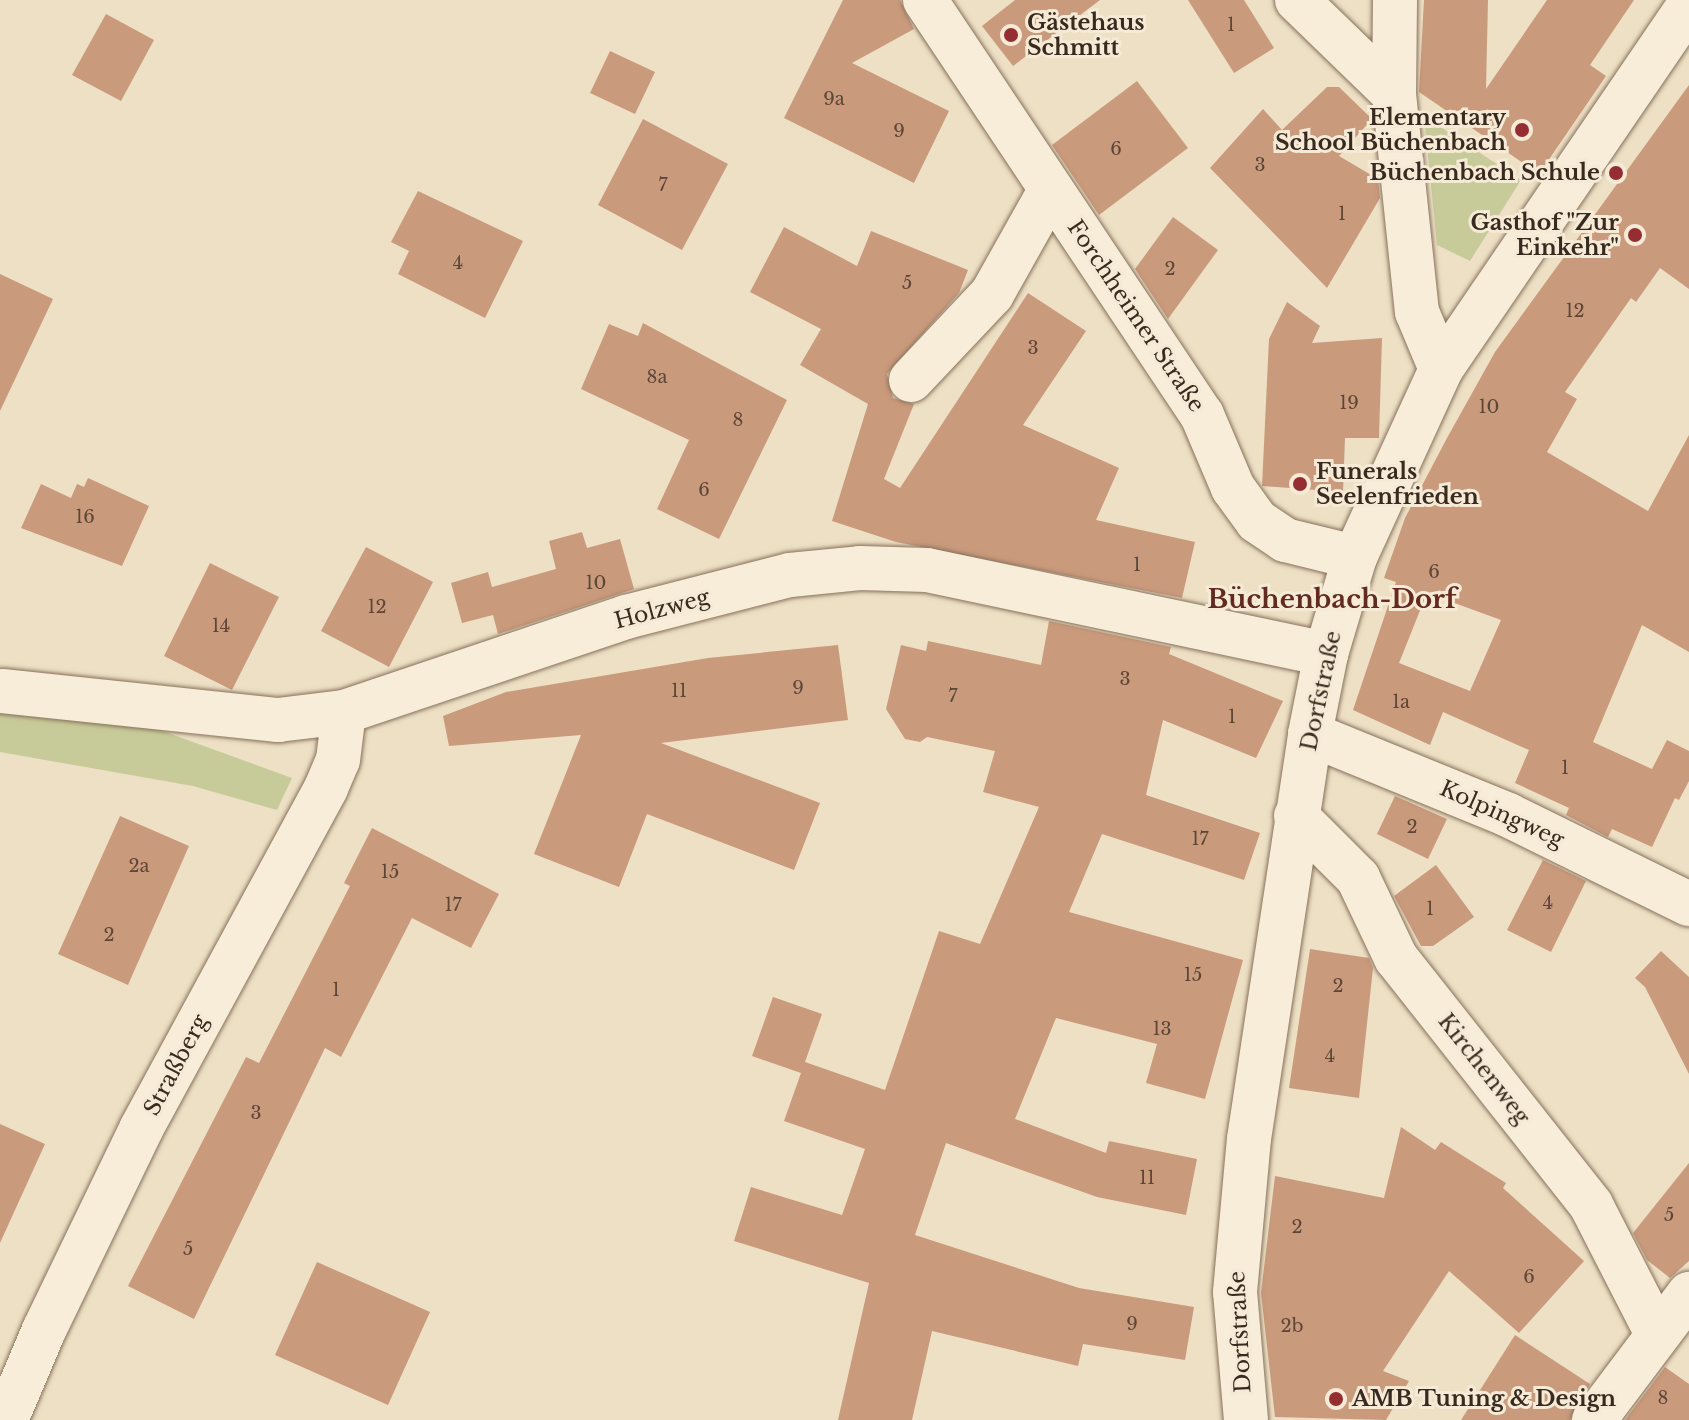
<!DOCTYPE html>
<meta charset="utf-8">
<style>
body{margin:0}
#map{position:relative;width:1689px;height:1420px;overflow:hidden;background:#ede0c5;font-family:"Libre Baskerville",serif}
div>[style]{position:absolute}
.green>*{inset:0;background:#c7cb99}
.building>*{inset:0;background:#ca9a7c}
.roads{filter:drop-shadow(0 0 2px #87715c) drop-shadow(0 0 2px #87715c)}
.street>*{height:44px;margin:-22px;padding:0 22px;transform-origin:22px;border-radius:22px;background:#f8edd8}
.dots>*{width:22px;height:22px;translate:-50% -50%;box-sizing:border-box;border:4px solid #f4ead5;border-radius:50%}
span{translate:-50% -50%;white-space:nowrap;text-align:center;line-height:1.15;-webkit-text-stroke:6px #f4ead5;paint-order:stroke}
.number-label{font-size:18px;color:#5c4636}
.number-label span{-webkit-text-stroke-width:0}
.poi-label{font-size:22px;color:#382a1f;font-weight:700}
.left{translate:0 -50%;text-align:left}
.right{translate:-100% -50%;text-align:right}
.street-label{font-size:22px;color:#382a1f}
.quarter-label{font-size:26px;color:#632b20;font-weight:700}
</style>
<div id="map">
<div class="green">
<div style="clip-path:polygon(1424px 116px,1521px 180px,1470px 261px,1437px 245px)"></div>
<div style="clip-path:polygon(0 705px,160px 730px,292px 778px,277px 810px,193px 786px,0 752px)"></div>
</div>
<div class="building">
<div style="clip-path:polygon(843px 0,900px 0,914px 29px,852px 63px,949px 111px,914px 183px,784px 118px)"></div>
<div style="clip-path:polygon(1015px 0,1100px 0,1013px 66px,982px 26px)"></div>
<div style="clip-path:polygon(1188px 0,1244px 0,1274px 48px,1234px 73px)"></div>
<div style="clip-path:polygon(1424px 0,1488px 0,1486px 89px,1547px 0,1634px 0,1590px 65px,1606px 76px,1539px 174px,1419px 92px)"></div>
<div style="clip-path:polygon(106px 14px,154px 40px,121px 101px,72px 75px)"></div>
<div style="clip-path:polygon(610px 51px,655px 72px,635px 114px,590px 93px)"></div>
<div style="clip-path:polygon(1137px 81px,1188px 148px,1099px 215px,1052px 145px)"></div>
<div style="clip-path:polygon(evenodd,1689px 85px,1689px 289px,1660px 268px,1636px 302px,1631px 298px,1565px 392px,1577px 399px,1547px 452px,1648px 511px,1689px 435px,1689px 652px,1642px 625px,1593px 742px,1652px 769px,1667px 740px,1689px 751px,1689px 781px,1679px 800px,1675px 798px,1652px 847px,1612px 829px,1608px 837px,1566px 815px,1569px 808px,1515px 783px,1529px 750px,1443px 712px,1430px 745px,1353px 710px,1396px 582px,1384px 578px,1405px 518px,1447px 438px,1495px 352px,1689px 85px,1427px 593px,1501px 620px,1470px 691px,1399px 663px,1427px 593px)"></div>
<div style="clip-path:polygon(1327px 87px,1339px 87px,1372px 119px,1339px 156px,1378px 179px,1380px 198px,1327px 288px,1210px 168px,1263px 109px,1282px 130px)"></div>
<div style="clip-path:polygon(643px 119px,728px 164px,682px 250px,598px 205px)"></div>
<div style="clip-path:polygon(418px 191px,523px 241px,485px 318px,398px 274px,409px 251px,391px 242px)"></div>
<div style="clip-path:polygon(1173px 217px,1218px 250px,1168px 319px,1135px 269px)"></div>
<div style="clip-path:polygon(784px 227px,857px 266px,871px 231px,968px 270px,959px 293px,887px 374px,893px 398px,914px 404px,884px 479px,900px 488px,1028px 293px,1086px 331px,1023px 425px,1119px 468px,1096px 520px,1195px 542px,1182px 598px,896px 542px,832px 521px,868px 404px,800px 365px,821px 329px,750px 292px)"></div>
<div style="clip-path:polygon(0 274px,53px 299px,0 411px)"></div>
<div style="clip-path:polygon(1287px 302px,1320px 326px,1312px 343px,1382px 338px,1379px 438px,1345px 438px,1343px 492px,1262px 486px,1269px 339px)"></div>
<div style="clip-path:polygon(643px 323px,787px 400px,719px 539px,657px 509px,689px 440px,581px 389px,609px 324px,638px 336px)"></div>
<div style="clip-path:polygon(88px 478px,149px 506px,122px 566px,21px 528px,41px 484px,71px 498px,77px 484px,84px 487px)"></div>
<div style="clip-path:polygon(582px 532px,587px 548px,620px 539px,634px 589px,498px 634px,493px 615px,462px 623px,451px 583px,488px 572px,492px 587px,556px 569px,549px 541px)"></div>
<div style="clip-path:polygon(366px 547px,433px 582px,389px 667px,321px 631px)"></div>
<div style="clip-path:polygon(210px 563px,279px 597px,232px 690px,164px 656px)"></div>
<div style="clip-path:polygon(1049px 621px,1171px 647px,1169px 654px,1283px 701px,1256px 758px,1163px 720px,1146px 795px,1260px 833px,1244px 880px,1102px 834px,1069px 912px,1243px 960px,1205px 1099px,1146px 1083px,1157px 1044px,1056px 1018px,1015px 1119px,1106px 1153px,1109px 1141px,1197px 1159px,1186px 1215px,1097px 1197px,946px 1143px,915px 1235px,1079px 1288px,1194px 1307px,1185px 1360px,1083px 1344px,1078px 1366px,932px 1331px,912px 1420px,838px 1420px,869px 1283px,734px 1241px,751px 1187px,842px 1215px,865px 1149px,784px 1121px,801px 1073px,752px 1056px,773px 997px,822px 1014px,805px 1062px,885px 1090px,939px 931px,980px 944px,1039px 807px,983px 792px,995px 751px,927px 737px,920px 742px,905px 739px,886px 709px,901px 645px,926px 651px,928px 641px,1041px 665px)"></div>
<div style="clip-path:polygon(838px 645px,848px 720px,661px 743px,820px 803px,794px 870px,647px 814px,619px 887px,534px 854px,581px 735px,449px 746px,443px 716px,506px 692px,708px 658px)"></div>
<div style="clip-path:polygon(1395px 796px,1447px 819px,1428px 859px,1377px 834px)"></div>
<div style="clip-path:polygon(120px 816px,189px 846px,128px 985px,58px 954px)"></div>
<div style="clip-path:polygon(372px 828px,499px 894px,471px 948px,412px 918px,341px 1057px,325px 1048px,194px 1319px,128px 1286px,246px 1057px,259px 1063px,350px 886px,344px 883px)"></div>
<div style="clip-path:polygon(1543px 860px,1586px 881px,1551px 952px,1507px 930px)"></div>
<div style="clip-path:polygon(1436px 865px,1474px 917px,1433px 946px,1421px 946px,1394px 896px)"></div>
<div style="clip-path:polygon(1310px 949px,1369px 958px,1373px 968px,1359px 1098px,1289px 1088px)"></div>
<div style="clip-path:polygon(1661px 951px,1689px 977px,1689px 1074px,1645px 987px,1635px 978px)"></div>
<div style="clip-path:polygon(0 1124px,45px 1144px,0 1243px)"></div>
<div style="clip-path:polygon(1401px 1127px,1435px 1150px,1441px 1142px,1506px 1183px,1503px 1188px,1584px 1261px,1519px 1333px,1449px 1271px,1383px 1371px,1409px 1381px,1386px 1420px,1275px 1417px,1261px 1293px,1275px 1176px,1384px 1198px)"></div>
<div style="clip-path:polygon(1689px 1163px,1689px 1261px,1670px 1278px,1647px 1260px,1633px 1233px)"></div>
<div style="clip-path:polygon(317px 1262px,430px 1312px,388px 1405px,275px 1355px)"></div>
<div style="clip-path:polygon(1515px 1335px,1590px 1384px,1570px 1420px,1461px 1420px)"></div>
<div style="clip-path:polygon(1665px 1367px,1689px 1384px,1689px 1420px,1625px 1420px)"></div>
</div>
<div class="roads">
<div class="street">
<div style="left:925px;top:0;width:499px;rotate:56.3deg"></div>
<div style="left:1202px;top:415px;width:79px;rotate:67deg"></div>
<div style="left:1233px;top:488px;width:41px;rotate:54deg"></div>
<div style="left:1257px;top:521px;width:34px;rotate:34deg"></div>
<div style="left:1285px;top:540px;width:72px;rotate:13.7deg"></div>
<div style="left:1297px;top:0;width:135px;rotate:44.1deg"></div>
<div style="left:1395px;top:0;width:94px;rotate:90.6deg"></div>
<div style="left:1394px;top:94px;width:219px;rotate:84deg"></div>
<div style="left:1417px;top:312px;width:62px;rotate:67.2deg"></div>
<div style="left:911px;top:380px;width:118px;rotate:-46.7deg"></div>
<div style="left:992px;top:294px;width:120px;rotate:-60.7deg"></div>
<div style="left:2px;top:691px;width:278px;rotate:6deg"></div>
<div style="left:278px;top:720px;width:66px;rotate:-6.9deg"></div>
<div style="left:344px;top:712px;width:298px;rotate:-18.6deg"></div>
<div style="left:626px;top:617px;width:169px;rotate:-14.4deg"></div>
<div style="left:790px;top:575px;width:70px;rotate:-5.7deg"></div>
<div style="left:860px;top:568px;width:67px;rotate:1.7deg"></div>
<div style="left:927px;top:570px;width:408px;rotate:11.9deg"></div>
<div style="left:1310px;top:734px;width:214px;rotate:22.2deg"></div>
<div style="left:1508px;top:815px;width:202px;rotate:26.2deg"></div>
<div style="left:1296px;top:816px;width:88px;rotate:45deg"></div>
<div style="left:1358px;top:878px;width:89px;rotate:64.6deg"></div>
<div style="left:1396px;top:958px;width:315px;rotate:51.7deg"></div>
<div style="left:1591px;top:1205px;width:145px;rotate:62.9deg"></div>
<div style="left:6px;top:1420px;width:98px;rotate:-67.1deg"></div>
<div style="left:44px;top:1330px;width:223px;rotate:-64.2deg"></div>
<div style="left:141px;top:1129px;width:388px;rotate:-61.5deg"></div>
<div style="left:326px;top:788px;width:30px;rotate:-67deg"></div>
<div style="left:338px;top:760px;width:48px;rotate:-82.9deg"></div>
<div style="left:1246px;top:1420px;width:128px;rotate:-94.9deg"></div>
<div style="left:1235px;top:1292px;width:154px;rotate:-84.8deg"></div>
<div style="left:1249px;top:1139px;width:410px;rotate:-81.4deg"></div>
<div style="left:1310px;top:734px;width:82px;rotate:-78.7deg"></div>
<div style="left:1326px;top:654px;width:101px;rotate:-73.4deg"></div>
<div style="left:1355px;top:557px;width:207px;rotate:-65.4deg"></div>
<div style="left:1441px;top:369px;width:440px;rotate:-55.7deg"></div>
<div style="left:1594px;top:1420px;width:158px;rotate:-53deg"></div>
</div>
</div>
<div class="dots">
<div style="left:1011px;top:35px;background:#942e32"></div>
<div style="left:1522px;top:130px;background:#942e32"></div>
<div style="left:1616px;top:173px;background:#942e32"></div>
<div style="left:1635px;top:235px;background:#942e32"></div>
<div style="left:1300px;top:484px;background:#942e32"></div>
<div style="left:1336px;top:1399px;background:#942e32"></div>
</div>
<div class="number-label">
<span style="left:1231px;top:25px">1</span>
<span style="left:834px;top:99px">9a</span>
<span style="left:899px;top:131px">9</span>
<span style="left:1116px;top:149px">6</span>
<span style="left:1260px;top:165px">3</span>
<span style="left:663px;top:185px">7</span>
<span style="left:1342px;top:214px">1</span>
<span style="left:458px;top:263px">4</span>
<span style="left:1170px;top:269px">2</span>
<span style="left:907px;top:283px">5</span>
<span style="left:1575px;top:311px">12</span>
<span style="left:1033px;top:348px">3</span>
<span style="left:657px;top:377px">8a</span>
<span style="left:1349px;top:403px">19</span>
<span style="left:1489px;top:407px">10</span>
<span style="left:738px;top:420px">8</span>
<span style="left:704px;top:490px">6</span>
<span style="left:85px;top:517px">16</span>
<span style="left:1137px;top:565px">1</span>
<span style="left:1434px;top:572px">6</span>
<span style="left:596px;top:583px">10</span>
<span style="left:377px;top:607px">12</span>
<span style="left:221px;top:626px">14</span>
<span style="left:1125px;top:679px">3</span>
<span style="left:798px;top:688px">9</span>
<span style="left:679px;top:691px">11</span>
<span style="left:953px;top:696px">7</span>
<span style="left:1401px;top:702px">1a</span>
<span style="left:1232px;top:717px">1</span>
<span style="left:1565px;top:768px">1</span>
<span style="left:1412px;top:827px">2</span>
<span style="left:1200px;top:839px">17</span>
<span style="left:139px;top:866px">2a</span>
<span style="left:390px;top:872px">15</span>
<span style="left:1548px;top:903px">4</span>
<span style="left:453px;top:905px">17</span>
<span style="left:1430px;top:909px">1</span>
<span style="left:109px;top:935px">2</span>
<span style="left:1193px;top:975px">15</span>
<span style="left:1338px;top:986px">2</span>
<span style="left:336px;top:990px">1</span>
<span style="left:1162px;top:1029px">13</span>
<span style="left:1330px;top:1056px">4</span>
<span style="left:256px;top:1113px">3</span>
<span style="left:1147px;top:1178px">11</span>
<span style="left:1669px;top:1215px">5</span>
<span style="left:1297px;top:1227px">2</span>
<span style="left:188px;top:1249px">5</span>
<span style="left:1529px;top:1277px">6</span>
<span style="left:1132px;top:1324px">9</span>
<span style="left:1292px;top:1326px">2b</span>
<span style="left:1663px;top:1398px">8</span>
</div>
<div class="poi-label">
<span class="left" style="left:1027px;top:35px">Gästehaus<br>Schmitt</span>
<span class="right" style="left:1506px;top:130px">Elementary<br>School Büchenbach</span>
<span class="right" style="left:1600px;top:173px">Büchenbach Schule</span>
<span class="right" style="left:1619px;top:235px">Gasthof "Zur<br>Einkehr"</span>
<span class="left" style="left:1316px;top:484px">Funerals<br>Seelenfrieden</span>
<span class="left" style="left:1352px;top:1399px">AMB Tuning &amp; Design</span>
</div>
<div class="street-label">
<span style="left:1136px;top:316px;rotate:56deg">Forchheimer Straße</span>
<span style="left:662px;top:609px;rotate:-15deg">Holzweg</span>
<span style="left:1321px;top:691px;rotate:-78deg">Dorfstraße</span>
<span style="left:1502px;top:814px;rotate:24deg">Kolpingweg</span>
<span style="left:176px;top:1065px;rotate:-62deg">Straßberg</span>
<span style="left:1484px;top:1069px;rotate:52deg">Kirchenweg</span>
<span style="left:1240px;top:1332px;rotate:-93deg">Dorfstraße</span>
</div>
<div class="quarter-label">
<span style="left:1332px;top:600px">Büchenbach-Dorf</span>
</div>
</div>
